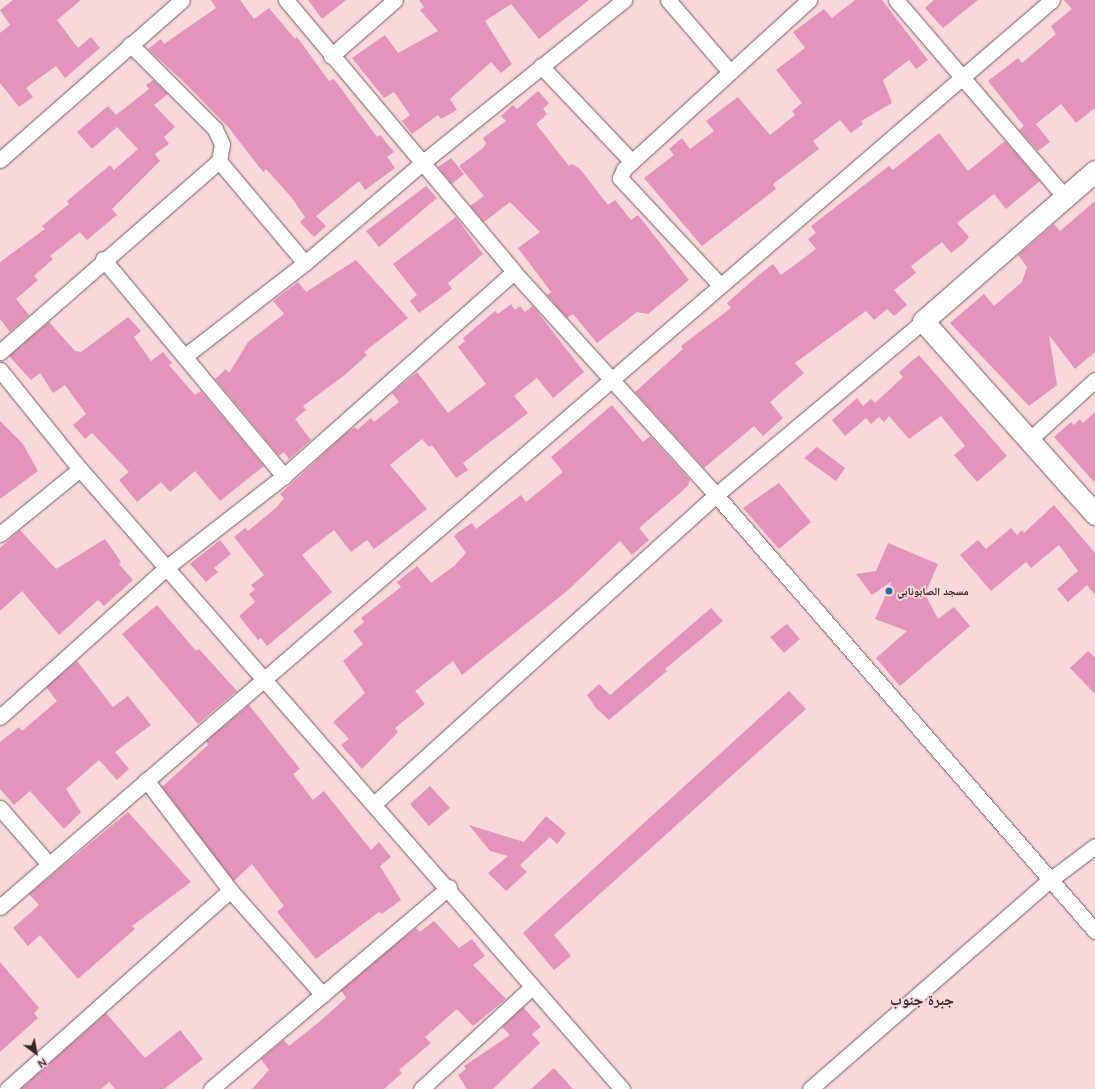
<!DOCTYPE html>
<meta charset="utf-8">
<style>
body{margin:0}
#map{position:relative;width:1095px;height:1089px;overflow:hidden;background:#f9d8da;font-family:Quicksand,"Noto Naskh Arabic",sans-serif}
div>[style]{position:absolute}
.building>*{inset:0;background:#e494bb}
.roads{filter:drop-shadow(0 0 1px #775c5d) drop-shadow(0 0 1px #775c5d)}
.street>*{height:15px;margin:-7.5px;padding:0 7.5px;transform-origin:7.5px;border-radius:7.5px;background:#fff}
.secondary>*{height:21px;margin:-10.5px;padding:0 10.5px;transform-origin:10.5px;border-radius:10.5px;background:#fff}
.dots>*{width:11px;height:11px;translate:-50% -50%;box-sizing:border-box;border:2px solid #f9d8da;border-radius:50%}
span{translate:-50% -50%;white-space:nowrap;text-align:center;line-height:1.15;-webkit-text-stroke:3.5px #f9d8da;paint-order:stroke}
.poi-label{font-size:11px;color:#35292a;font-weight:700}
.left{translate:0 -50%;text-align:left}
.district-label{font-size:15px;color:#35292a;font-weight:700}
.north{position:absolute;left:16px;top:1033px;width:40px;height:40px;-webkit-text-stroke:3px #f9d8da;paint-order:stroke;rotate:148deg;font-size:11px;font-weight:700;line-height:16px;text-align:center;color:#35292a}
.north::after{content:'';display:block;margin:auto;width:14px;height:18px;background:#35292a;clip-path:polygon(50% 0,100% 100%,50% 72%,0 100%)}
</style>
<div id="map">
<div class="building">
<div style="clip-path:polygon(13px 0,81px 0,57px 20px,78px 48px,91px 37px,100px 48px,65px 78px,56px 66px,26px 88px,33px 97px,19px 107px,0 83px,0 33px,10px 25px,0 10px)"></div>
<div style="clip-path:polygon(211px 0,240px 0,254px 19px,269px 8px,295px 39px,297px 37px,329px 81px,334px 79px,377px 137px,380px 135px,394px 152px,387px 157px,395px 168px,365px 190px,359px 181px,316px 216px,326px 226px,314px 237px,300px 222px,305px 217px,292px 198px,266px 169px,263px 172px,229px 128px,184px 82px,148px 49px,161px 39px,164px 44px,216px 8px)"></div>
<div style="clip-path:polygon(308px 0,346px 0,322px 19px)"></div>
<div style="clip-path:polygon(419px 0,589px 0,539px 39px,511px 4px,485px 21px,512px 64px,501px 73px,491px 62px,450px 99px,457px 110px,441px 119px,438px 115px,412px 134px,402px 121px,410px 115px,394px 92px,384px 98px,352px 58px,385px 35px,398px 53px,438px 31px,420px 10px,424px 7px)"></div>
<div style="clip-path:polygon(855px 0,882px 0,928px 60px,916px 69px,909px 60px,883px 80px,892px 103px,861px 121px,863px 124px,851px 133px,840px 120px,813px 141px,819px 149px,773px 184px,776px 189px,702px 246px,644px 178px,674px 155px,669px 149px,682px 138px,690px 149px,714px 131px,706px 121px,738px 97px,770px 135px,795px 115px,792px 111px,802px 103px,776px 70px,805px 48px,793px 32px,824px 9px,832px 18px)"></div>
<div style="clip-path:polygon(934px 0,978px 0,943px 28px,925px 8px)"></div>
<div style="clip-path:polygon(1064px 0,1095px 0,1095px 108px,1076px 123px,1061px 104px,1036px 124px,1050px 142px,1038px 151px,1019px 130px,1024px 126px,988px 81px,1018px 58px,1022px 63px,1056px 34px,1051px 26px,1072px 9px)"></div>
<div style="clip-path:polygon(153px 80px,168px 94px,154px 105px,175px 127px,164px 137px,169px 144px,155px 154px,160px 161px,112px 209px,117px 215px,87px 240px,80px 232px,50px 256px,53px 259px,34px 276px,38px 280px,16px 299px,29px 315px,10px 332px,0 319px,0 262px,45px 229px,42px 226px,69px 204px,67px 201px,110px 165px,114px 170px,138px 149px,117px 127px,92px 149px,77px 132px,108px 106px,116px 115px,149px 89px,146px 85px)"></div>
<div style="clip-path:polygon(538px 91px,549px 103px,543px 109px,547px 114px,536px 124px,569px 166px,572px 164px,580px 169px,608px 205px,615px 200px,631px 220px,638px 215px,689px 280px,648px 314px,637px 312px,597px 343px,573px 314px,567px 318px,547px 295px,551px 292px,518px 248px,540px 232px,510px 202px,484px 222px,470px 206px,484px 196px,459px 166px,483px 148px,486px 143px,483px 138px,506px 121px,501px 116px,513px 105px,517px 109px)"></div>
<div style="clip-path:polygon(939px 133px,968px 171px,1005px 141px,1040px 181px,1006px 209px,994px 194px,957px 223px,969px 237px,963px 244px,951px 253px,942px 242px,911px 266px,916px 273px,894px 290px,907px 305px,894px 316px,887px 309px,874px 320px,866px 311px,795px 363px,804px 373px,770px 402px,783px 418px,763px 436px,754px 426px,704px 468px,635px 392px,683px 349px,681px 346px,731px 308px,727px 303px,760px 274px,773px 264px,781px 275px,816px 249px,808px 239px,816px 233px,811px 226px,889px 166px,893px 170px)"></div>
<div style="clip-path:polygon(451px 158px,464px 174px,452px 184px,438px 167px)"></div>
<div style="clip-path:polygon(426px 186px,437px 198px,379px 247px,366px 231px)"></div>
<div style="clip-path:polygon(1095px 201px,1095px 352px,1075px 369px,1049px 335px,1057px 385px,1029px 406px,950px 323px,984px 294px,994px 306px,1022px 282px,1027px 267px,1018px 255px,1054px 224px,1060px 231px)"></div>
<div style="clip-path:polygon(456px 217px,483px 254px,448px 283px,452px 289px,419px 313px,410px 301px,417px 295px,393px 264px)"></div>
<div style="clip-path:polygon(356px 260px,408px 318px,364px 352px,367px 355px,346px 374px,303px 406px,306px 410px,295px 419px,311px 440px,289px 459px,284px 452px,279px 456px,215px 379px,226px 369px,229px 373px,248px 342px,284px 314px,273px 301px,298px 282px,306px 292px)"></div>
<div style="clip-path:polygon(511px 304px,515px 310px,520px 306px,525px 312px,533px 306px,584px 372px,553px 398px,537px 378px,514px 396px,528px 413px,463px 463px,468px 470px,456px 478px,432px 445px,429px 447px,422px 439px,390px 465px,427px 509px,374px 549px,367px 540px,351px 552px,334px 530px,302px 555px,332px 592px,267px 646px,261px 638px,258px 640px,239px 616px,255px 602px,249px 594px,255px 590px,251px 585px,264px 575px,234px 537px,245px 528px,248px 531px,277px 507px,284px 498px,280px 494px,345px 434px,355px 427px,357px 430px,371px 418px,374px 422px,399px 402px,392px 393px,417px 372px,448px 413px,486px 384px,458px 347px,465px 341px,463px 338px,495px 311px,498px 314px)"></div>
<div style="clip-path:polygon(128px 317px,141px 331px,134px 337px,151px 361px,163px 352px,172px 363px,169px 365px,195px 395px,201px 391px,264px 466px,220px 501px,195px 471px,170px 492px,161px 482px,137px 502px,119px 480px,129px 472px,92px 433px,85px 439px,73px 425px,86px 414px,65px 385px,53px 393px,40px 373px,31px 380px,9px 356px,49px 322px,75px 351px,81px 352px)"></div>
<div style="clip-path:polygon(919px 355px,1007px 456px,977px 482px,954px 455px,965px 446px,941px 416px,909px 439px,889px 416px,884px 422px,879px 417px,871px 424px,866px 418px,845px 436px,832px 420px,857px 398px,863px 406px,871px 399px,875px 403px,903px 377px,899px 372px)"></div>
<div style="clip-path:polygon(612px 405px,643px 442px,650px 436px,690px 480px,688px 486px,639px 528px,649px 540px,632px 555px,620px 541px,567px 591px,462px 675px,453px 661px,415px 691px,425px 704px,395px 728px,398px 732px,362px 769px,341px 745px,349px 739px,333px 722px,365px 693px,343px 661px,363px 644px,353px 631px,364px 622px,361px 618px,401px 587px,397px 582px,417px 566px,431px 583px,454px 566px,466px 553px,454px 536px,457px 533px,472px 523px,476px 529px,521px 495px,526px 502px,563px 472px,551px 457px)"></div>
<div style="clip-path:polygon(1095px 412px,1095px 483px,1054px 437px,1071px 422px,1074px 425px,1080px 419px,1083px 423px)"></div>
<div style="clip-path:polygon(0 421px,23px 444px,38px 471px,0 499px)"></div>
<div style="clip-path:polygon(817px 447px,845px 468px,836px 481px,804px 458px)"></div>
<div style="clip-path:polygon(779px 483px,811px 522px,779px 549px,743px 508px)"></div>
<div style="clip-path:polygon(1054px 505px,1095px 553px,1095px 595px,1087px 585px,1068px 602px,1057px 589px,1078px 571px,1059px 545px,1031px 568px,1026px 562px,991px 591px,960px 555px,978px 540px,986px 549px,1011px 528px,1017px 535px,1022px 530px,1024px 533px)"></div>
<div style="clip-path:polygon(20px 530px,56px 569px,105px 539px,121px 562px,119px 564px,133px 580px,104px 606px,98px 600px,59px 635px,22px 591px,0 611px,0 548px)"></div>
<div style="clip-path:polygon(220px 540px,231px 554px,214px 568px,218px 572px,206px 582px,190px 564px)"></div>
<div style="clip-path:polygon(888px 543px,938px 564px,925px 594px,938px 619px,954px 607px,970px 626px,900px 686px,876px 658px,907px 631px,875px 619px,892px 581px,872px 595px,856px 574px,876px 571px)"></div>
<div style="clip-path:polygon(157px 605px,196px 651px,199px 649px,237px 691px,198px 724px,122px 634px)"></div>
<div style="clip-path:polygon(711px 608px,723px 621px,665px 669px,667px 671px,609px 720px,596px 708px,587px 695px,599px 684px,610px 695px)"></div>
<div style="clip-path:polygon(787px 624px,800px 639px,784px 653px,770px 637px)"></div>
<div style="clip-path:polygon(1088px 651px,1095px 658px,1095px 694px,1070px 668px)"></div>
<div style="clip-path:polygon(77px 661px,113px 707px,128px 696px,151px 725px,115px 752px,129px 769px,117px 780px,99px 760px,66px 789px,81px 812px,64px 829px,30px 791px,14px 805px,0 789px,0 742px,19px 727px,22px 731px,57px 701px,46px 687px)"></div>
<div style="clip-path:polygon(789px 691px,806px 709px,554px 935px,571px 956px,554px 970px,523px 933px)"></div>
<div style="clip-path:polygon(249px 705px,300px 769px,293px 774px,313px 800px,324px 791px,371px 850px,379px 842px,391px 857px,380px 866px,401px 900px,382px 914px,379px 912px,316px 959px,277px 912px,284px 906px,252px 864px,234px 881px,162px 787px,208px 745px,206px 741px)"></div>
<div style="clip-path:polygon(430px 786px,450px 808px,429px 826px,410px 804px)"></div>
<div style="clip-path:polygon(128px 812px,191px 882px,132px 926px,135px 929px,78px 979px,40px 935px,28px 946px,13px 928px,39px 905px,29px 894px)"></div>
<div style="clip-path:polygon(546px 816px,566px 833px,557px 844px,550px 837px,520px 865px,527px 872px,506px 891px,488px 873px,508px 856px,490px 851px,469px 825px,524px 842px)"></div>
<div style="clip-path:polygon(434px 921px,459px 948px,472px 939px,485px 956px,473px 965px,506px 999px,473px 1026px,457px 1009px,425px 1037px,431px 1043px,399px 1070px,402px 1073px,384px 1089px,252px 1089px,269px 1070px,261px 1059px,284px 1040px,289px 1046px,318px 1023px,346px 998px,341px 990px,401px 940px,416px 928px,420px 932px)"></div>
<div style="clip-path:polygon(0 962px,39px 1008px,34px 1013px,38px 1018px,0 1052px)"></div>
<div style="clip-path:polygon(523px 1007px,541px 1027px,532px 1034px,540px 1043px,493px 1089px,467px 1089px,458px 1075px,466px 1069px,464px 1066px,510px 1035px,502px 1027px)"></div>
<div style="clip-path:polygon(106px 1013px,145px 1058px,180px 1030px,203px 1059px,164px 1089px,115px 1089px,109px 1082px,101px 1089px,21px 1089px)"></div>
<div style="clip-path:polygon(554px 1068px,573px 1089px,531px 1089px)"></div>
</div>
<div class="roads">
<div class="street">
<div style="left:286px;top:0;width:355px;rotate:50deg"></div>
<div style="left:514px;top:272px;width:301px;rotate:47.8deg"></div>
<div style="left:716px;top:495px;width:578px;rotate:49deg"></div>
<div style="left:668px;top:0;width:95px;rotate:49.3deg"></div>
<div style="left:896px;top:0;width:260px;rotate:49.4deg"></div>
<div style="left:331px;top:56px;width:85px;rotate:-41.2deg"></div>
<div style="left:541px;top:66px;width:132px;rotate:46.5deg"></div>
<div style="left:0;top:160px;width:242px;rotate:-41.3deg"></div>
<div style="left:219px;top:161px;width:133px;rotate:49.9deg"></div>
<div style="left:103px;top:259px;width:283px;rotate:50.2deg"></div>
<div style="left:720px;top:285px;width:146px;rotate:-133.1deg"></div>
<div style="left:620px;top:178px;width:10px;rotate:-66deg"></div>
<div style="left:624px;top:169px;width:251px;rotate:-42.4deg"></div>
<div style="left:0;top:352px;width:291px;rotate:-41.1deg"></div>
<div style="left:219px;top:161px;width:17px;rotate:-80deg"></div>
<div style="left:222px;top:144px;width:17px;rotate:-115deg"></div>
<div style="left:215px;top:129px;width:120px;rotate:-135deg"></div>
<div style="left:185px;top:356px;width:152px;rotate:-37.8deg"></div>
<div style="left:305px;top:263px;width:154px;rotate:-40.5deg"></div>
<div style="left:422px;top:163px;width:260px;rotate:-38.9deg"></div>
<div style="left:0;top:370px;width:127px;rotate:51.1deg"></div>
<div style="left:80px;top:469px;width:824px;rotate:48.84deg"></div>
<div style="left:1029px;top:440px;width:89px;rotate:-42.3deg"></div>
<div style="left:0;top:534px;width:103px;rotate:-39.1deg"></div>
<div style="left:0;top:717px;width:224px;rotate:-41.9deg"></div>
<div style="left:167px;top:567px;width:148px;rotate:-37.9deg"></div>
<div style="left:284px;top:476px;width:307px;rotate:-41.6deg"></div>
<div style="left:146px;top:780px;width:138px;rotate:52.6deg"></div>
<div style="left:230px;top:890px;width:140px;rotate:48.5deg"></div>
<div style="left:375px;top:803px;width:460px;rotate:-42.1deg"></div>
<div style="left:716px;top:495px;width:270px;rotate:-40deg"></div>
<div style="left:0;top:808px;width:72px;rotate:49deg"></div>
<div style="left:0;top:907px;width:1389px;rotate:-40.77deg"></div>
<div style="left:7px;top:1089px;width:299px;rotate:-41.7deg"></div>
<div style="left:211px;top:1089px;width:312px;rotate:-40.3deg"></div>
<div style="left:421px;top:1089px;width:151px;rotate:-42.6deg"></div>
<div style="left:810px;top:1089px;width:318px;rotate:-41.1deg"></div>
<div style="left:1050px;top:880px;width:56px;rotate:-37.1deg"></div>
</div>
<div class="secondary">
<div style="left:1095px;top:171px;width:228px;rotate:138.9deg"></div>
<div style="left:923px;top:321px;width:259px;rotate:48.3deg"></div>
</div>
</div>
<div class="dots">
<div style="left:889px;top:591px;background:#266da2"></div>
</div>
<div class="poi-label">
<span class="left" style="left:897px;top:591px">مسجد الصابونابي</span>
</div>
<div class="district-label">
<span style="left:922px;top:1000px">جبرة جنوب</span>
</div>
<div class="north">N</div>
</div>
